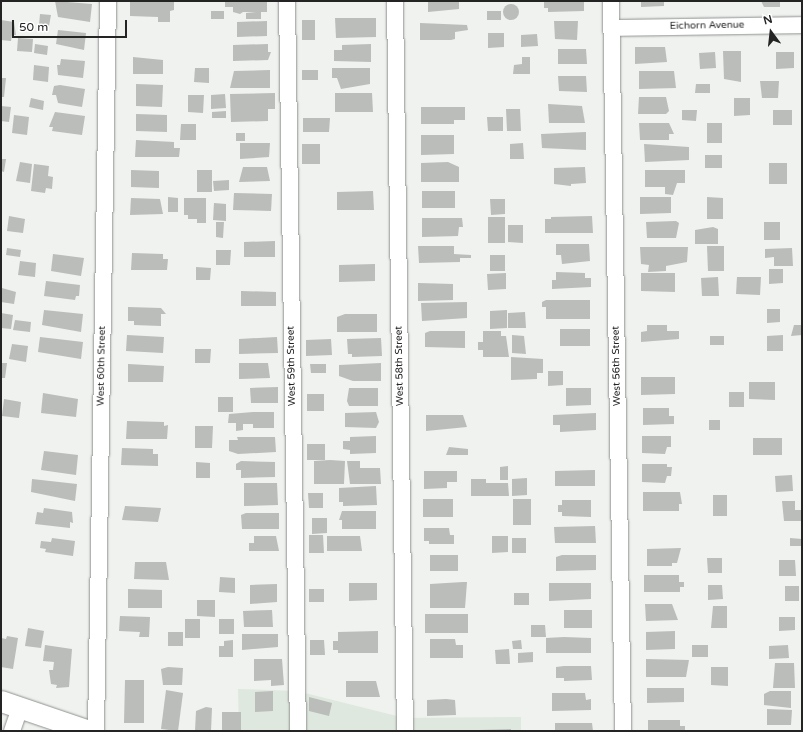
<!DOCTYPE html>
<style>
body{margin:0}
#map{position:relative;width:803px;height:732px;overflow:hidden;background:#eff2ef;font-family:"Varela Round",sans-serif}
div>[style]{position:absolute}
.built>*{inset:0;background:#dfe8de}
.building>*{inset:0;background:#babdba}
.round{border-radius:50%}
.roads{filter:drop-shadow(0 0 1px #8f928f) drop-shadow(0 0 1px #8f928f)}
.minor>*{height:16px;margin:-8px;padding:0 8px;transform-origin:8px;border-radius:8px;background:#fff}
.major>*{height:21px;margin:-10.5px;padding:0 10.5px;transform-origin:10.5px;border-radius:10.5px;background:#fff}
span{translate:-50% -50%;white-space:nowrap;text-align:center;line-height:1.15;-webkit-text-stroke:3px #fefffe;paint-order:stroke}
.street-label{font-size:10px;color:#232423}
.frame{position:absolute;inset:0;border:2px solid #232423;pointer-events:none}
.north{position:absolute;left:751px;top:12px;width:40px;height:40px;-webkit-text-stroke:3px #fefffe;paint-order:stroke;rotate:345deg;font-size:11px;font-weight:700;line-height:16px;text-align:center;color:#232423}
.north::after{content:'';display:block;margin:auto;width:14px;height:18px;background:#232423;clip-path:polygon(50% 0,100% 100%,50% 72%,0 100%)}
.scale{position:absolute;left:12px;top:20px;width:115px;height:18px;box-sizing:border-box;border:2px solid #232423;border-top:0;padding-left:5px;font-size:12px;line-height:14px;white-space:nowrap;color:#232423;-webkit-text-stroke:3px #fefffe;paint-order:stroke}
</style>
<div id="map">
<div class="built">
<div style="clip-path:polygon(238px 689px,297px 691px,405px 718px,521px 717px,521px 731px,239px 731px)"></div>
</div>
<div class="building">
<div style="clip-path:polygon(55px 1px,92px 4px,90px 22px,58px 17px)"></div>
<div style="clip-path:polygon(130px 1px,174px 1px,174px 10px,170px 11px,170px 22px,158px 22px,158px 17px,130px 16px)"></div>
<div style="clip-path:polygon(225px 1px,267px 1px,267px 12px,261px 12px,261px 19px,246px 19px,246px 13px,256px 12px,243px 12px,240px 14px,233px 12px,233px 7px,225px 7px)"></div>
<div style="clip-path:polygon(428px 1px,459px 1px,459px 9px,428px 12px)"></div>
<div style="clip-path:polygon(584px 1px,584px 11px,548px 12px,548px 8px,544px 8px,544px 2px)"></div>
<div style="clip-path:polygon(641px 1px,664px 1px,664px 6px,641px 7px)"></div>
<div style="clip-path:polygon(761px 1px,780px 1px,780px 7px,764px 7px)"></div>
<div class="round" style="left:503px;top:4px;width:16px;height:16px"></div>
<div style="clip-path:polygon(211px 11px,224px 11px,224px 19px,211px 19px)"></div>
<div style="clip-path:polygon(487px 11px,501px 11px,501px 20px,487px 20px)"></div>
<div style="clip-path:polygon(40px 14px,51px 15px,49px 26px,39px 25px)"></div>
<div style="clip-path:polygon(335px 18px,376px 18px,376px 37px,336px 38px)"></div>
<div style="clip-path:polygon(1px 20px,14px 22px,16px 35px,12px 35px,11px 41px,1px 40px)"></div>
<div style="clip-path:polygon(302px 20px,315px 20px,315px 40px,302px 40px)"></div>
<div style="clip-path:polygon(267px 21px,267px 36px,237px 37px,237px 22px)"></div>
<div style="clip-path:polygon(554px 21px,578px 21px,577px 40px,555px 39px)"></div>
<div style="clip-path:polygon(420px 23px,467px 25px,468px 30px,455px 32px,455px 39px,451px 40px,420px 40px)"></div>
<div style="clip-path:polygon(58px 30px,86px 33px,84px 50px,56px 44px)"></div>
<div style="clip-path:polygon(488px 33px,504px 33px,504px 47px,488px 48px)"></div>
<div style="clip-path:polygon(537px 34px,538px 46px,521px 47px,521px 35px)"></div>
<div style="clip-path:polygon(18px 38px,33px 39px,32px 52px,17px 51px)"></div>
<div style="clip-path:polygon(35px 44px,48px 46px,47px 55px,34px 53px)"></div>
<div style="clip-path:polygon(268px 44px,268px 52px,271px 52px,268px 60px,233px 61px,233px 45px)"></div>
<div style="clip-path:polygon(371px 44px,371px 62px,334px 61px,334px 50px,342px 50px,342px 45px)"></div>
<div style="clip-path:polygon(635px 47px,665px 47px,667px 62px,635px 64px)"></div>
<div style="clip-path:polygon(558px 49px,586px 49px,587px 64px,558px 64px)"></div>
<div style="clip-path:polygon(723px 51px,741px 51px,741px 82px,724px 79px)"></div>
<div style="clip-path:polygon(715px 52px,716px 68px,700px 69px,699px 53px)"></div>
<div style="clip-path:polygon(776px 52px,794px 52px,794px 68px,776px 69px)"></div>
<div style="clip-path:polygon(133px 57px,163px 60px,163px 74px,133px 74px)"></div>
<div style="clip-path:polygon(522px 57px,530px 57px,530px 74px,513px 74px,514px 65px,522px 64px)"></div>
<div style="clip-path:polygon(61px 59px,85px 61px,83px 78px,58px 75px,57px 65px,60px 65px)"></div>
<div style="clip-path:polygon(34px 65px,49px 67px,48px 82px,33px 80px)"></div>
<div style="clip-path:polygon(195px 68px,209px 68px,209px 83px,194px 82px)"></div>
<div style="clip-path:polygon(332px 68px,370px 68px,370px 84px,341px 89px,337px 78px,332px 78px)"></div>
<div style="clip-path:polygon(270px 70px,270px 88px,230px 88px,234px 71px)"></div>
<div style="clip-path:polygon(302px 70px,318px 70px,318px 80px,302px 80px)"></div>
<div style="clip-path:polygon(639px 71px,674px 71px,676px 88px,639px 89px)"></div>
<div style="clip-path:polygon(558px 76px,586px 76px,587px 92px,559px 91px)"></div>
<div style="clip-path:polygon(1px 78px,6px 78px,4px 97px,1px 97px)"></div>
<div style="clip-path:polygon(760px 81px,779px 81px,778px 98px,762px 98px)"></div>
<div style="clip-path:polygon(136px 84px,163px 85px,162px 107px,136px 106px)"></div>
<div style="clip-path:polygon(696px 84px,710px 84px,710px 93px,695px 93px)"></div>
<div style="clip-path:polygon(60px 85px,85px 89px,82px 107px,58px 103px,56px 95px,52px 95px,54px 86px)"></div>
<div style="clip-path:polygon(275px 93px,275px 109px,268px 109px,268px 121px,231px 122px,230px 94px)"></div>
<div style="clip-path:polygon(335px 93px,372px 93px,373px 112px,335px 112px)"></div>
<div style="clip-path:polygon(225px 94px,226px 108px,211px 109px,211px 95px)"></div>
<div style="clip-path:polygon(188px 95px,204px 95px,203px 113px,188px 112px)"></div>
<div style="clip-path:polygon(639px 97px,666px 97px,669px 111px,666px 114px,638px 114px)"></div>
<div style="clip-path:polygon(31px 98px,44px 101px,43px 110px,29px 107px)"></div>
<div style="clip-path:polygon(734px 98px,750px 98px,750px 115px,734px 116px)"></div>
<div style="clip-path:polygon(548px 104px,582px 106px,585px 123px,549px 123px)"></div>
<div style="clip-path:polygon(1px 106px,11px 107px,9px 122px,1px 121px)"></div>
<div style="clip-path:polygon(421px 107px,465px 107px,465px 120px,454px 120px,454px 124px,421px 124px)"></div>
<div style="clip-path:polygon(506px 109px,520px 109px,521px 131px,507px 131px)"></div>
<div style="clip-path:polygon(682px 110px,697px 110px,696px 121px,682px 120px)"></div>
<div style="clip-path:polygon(773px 110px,792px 110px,792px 125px,773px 125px)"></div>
<div style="clip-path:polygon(226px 111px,226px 118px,212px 118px,212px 112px)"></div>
<div style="clip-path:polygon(55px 112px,85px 116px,82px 135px,52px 131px,53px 127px,49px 127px)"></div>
<div style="clip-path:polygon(136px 114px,167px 115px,167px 132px,136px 131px)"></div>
<div style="clip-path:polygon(14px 115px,29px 117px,27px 135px,12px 133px)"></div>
<div style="clip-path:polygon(487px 117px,503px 117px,503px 131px,488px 131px)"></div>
<div style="clip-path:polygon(303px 118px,330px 118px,329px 132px,303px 132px)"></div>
<div style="clip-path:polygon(639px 123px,669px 123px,674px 134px,669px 134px,669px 140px,640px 140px)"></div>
<div style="clip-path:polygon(707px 123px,722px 123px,722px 143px,707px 143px)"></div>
<div style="clip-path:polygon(181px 124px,196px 124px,196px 140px,180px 140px)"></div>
<div style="clip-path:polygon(586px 132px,586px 150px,542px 148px,541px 134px)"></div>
<div style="clip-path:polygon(236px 133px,245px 133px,245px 141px,236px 141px)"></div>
<div style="clip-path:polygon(421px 135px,454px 135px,454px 154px,421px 155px)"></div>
<div style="clip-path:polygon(136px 140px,174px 142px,174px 148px,180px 148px,179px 157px,135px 157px)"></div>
<div style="clip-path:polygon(240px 143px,270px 143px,269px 157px,240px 159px)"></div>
<div style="clip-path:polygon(523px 143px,524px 159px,510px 159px,510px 144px)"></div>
<div style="clip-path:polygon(302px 144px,320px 144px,320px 164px,302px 164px)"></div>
<div style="clip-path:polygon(644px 144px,689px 147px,689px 160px,645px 162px)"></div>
<div style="clip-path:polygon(705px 155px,722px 155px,722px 168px,705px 168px)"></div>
<div style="clip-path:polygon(1px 159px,6px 159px,4px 172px,1px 171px)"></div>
<div style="clip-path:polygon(20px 162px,32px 164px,30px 183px,16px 181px)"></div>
<div style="clip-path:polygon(448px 162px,459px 167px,459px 182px,421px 182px,421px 163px)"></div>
<div style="clip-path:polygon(769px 163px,787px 163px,787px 184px,769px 184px)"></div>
<div style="clip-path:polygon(34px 164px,49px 166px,48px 176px,53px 177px,52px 189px,46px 188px,45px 193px,31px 191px)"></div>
<div style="clip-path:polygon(243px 167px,267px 167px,270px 181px,239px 182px)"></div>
<div style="clip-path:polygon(585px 167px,586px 183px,571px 184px,571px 186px,554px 184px,554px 168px)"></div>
<div style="clip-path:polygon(131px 170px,159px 171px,159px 188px,131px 187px)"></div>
<div style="clip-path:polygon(197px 170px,212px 170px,212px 192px,197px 192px)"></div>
<div style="clip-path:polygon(645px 170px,685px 170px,685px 183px,677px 183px,673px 195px,665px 194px,665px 187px,645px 187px)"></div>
<div style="clip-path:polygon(229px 180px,229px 190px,214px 191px,213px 181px)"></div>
<div style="clip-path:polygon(373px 191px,374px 210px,337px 210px,337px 192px)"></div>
<div style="clip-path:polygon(422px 191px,455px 191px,455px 208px,422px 208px)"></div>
<div style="clip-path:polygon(234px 193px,272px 194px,271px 211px,233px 210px)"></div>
<div style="clip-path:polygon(168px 197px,178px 198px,178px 212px,168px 212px)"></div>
<div style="clip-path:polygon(640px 197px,671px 197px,671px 213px,640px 214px)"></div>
<div style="clip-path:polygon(707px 197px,723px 198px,723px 219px,707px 219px)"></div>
<div style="clip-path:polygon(131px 198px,160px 199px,163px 214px,130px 215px)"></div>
<div style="clip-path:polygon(184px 198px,206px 198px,206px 223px,197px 223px,197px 219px,188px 219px,188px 215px,184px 215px)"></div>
<div style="clip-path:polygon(490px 199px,505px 199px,505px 214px,491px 215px)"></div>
<div style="clip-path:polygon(214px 203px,226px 204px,226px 221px,213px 220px)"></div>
<div style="clip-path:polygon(9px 216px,25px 219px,23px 233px,7px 231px)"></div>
<div style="clip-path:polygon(592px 216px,593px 233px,545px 233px,545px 219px,551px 219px,551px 217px)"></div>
<div style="clip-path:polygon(488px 217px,505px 217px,505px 243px,488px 243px)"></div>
<div style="clip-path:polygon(422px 218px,462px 218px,463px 227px,459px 227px,458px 236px,422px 237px)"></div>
<div style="clip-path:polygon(676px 221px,679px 223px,676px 238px,647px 238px,646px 222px)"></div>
<div style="clip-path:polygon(216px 222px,224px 222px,223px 238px,216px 237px)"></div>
<div style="clip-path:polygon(764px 222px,780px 222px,780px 240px,764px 240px)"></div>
<div style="clip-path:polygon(508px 225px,523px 225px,523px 243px,508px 242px)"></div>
<div style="clip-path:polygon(713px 227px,718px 229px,718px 244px,695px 244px,695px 230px)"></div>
<div style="clip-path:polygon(275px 241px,275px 257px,244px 257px,244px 242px)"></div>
<div style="clip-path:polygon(556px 244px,589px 244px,590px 261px,562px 264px,561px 255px,556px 255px)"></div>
<div style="clip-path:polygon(418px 246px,454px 246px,454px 254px,471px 255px,471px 258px,460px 258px,460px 262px,419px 263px)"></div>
<div style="clip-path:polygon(707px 246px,724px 246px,724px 271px,708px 271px)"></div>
<div style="clip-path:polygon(640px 247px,688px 247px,687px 262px,666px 266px,666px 271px,648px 272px,649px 265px,641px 264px)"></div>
<div style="clip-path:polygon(7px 248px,21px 250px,20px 257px,6px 255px)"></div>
<div style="clip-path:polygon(792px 248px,793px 266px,774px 266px,774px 257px,765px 258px,765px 249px)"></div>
<div style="clip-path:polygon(216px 250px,231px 250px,230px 265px,216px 265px)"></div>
<div style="clip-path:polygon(132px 253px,163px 254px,163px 259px,168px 259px,167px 270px,131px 270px)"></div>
<div style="clip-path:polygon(53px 254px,84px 258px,81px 276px,51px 271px)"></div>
<div style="clip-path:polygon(490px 255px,505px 255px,505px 271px,490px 271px)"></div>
<div style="clip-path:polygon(20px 261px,36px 263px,35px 277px,18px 275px)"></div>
<div style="clip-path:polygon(375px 264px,375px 281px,339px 282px,339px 265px)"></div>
<div style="clip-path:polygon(196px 267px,211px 268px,210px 280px,196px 280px)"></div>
<div style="clip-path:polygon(769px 269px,783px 269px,783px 283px,769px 284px)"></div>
<div style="clip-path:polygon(556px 272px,585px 273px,585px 278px,591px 278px,591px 287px,552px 289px,552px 280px,556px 280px)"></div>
<div style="clip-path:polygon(506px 273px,506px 289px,488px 290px,487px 274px)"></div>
<div style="clip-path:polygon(641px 273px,675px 273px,675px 292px,641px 291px)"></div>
<div style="clip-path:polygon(718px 277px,719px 296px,702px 296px,701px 278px)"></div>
<div style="clip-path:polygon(737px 277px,761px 277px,760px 295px,736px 294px)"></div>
<div style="clip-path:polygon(46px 281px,80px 285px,79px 296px,76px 296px,75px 300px,44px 296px)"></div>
<div style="clip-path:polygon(418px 283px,453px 284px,453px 300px,418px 301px)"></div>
<div style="clip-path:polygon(2px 288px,16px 292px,14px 304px,1px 302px)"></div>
<div style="clip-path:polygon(241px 291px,276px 292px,276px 306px,241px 306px)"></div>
<div style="clip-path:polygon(546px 300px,590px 300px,590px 319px,546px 319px,546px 307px,542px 307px,542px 302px)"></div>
<div style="clip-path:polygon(467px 302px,467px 318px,422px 321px,421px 303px)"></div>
<div style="clip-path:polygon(128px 307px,161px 308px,166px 314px,161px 314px,161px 326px,134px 325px,134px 321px,128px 321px)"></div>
<div style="clip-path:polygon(767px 309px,780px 309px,780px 322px,767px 323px)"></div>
<div style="clip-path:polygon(44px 310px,83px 314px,81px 332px,42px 325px)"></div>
<div style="clip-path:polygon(507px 310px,507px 328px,490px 329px,490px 311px)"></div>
<div style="clip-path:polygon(525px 312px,526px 328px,508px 328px,508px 313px)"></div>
<div style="clip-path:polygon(1px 313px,13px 315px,11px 329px,1px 328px)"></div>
<div style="clip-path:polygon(345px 314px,377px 314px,377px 332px,337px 332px,337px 317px)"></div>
<div style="clip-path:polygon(15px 320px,31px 322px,30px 332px,13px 330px)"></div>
<div style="clip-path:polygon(647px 325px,667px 325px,667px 331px,679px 331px,679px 339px,641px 342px,641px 332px,647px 331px)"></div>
<div style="clip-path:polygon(794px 325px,802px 325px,802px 335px,791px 336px)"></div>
<div style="clip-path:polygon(560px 329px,590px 329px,590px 346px,560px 346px)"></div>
<div style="clip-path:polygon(430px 331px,465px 331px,465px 348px,425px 347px,425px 333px)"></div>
<div style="clip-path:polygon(483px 331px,501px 331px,501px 336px,506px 336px,509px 357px,483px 357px,483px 350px,478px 350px,478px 342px,483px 342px)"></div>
<div style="clip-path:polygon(127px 335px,164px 337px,163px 353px,126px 351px)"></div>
<div style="clip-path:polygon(512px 335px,524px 336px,526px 354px,512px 353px)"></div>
<div style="clip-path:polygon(783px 335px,783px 351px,767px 351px,767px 336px)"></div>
<div style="clip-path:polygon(710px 336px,724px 336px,724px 345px,710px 345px)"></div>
<div style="clip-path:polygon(40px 337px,83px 342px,81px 359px,38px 352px)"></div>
<div style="clip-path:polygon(277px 337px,278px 353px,239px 354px,239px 339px)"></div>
<div style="clip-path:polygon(381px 338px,382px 356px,352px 357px,352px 354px,348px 354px,347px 339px)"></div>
<div style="clip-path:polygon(331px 339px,332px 355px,306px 356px,306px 340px)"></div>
<div style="clip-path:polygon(12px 344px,28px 346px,26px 362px,9px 359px)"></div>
<div style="clip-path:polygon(195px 349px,211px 349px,210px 363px,195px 363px)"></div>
<div style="clip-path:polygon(511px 357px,543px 359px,543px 373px,537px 373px,537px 379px,511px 380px)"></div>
<div style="clip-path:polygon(1px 363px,7px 363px,5px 378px,1px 378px)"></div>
<div style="clip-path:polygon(239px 363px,268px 363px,270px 378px,239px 379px)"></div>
<div style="clip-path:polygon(381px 363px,381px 381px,353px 381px,339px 376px,339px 365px)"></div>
<div style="clip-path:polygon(128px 364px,164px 366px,163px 382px,128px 382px)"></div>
<div style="clip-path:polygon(310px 364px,326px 364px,326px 373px,311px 373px)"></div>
<div style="clip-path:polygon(548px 371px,563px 371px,563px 385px,548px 386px)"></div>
<div style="clip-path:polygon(641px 377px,675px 377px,675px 394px,641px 395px)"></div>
<div style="clip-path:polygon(749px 382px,775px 382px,775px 400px,749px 399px)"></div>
<div style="clip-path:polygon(278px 387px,278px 403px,251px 403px,250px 388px)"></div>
<div style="clip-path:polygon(349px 388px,378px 388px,378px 406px,349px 406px,347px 401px)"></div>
<div style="clip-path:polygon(566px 388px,591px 388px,591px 405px,566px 406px)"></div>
<div style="clip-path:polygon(729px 392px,744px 392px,744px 407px,729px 407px)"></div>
<div style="clip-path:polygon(43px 393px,78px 399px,76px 417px,41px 413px)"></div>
<div style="clip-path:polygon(307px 394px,324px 394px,324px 411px,307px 411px)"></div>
<div style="clip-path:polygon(218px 397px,233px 397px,233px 412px,218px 412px)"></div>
<div style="clip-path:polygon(4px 399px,21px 402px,19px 418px,2px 416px)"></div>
<div style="clip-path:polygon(643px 408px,669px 408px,669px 416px,674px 416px,674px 424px,643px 425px)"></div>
<div style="clip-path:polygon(253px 412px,274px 412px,274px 428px,253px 428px,253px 424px,243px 424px,243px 430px,236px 431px,236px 423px,228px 423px,229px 414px)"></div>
<div style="clip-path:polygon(376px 412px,379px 422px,376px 428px,345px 427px,345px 413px)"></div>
<div style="clip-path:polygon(596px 413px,596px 430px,560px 432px,560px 425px,553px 425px,553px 415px)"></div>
<div style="clip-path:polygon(426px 415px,463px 415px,467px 427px,426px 431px)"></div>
<div style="clip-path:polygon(709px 420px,720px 420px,720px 430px,709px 430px)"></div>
<div style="clip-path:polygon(127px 421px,164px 422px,164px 426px,168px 425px,167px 439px,126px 439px)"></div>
<div style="clip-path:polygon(195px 426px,213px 426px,212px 448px,195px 448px)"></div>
<div style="clip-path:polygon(376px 436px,376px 453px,350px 454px,350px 450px,343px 449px,343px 441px,350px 441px,350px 437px)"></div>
<div style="clip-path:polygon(642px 436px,671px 436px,671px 447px,667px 447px,665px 454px,642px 453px)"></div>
<div style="clip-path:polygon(237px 437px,275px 437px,276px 452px,238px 454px,229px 451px,229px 440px,238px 440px)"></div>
<div style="clip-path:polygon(753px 438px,782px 438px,782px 455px,753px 455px)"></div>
<div style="clip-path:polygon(307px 444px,325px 444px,325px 460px,307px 460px)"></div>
<div style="clip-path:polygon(449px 447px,468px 449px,468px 455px,446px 455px)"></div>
<div style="clip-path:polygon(122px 448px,153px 449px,153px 454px,158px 454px,158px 466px,121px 465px)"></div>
<div style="clip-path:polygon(44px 451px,78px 455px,76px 475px,41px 470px)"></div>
<div style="clip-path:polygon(330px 460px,345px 461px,344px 484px,314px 484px,314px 461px)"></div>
<div style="clip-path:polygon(241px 461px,275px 462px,275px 477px,241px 478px,241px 470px,236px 470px,236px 464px)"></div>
<div style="clip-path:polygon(347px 461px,360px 461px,360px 468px,380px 468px,381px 484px,350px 484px)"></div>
<div style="clip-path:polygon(196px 462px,210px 463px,210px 478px,196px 478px)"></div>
<div style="clip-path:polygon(642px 464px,667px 464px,667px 467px,672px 467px,671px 476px,667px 476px,665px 483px,642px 482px)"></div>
<div style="clip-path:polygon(508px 466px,508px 480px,500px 480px,500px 467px)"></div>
<div style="clip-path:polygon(595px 470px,595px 486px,555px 486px,555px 471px)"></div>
<div style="clip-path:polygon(424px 471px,457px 471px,457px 482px,447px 482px,447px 488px,424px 489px)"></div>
<div style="clip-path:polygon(792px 475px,793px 491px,776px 492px,775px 476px)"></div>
<div style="clip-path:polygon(527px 478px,527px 495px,512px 496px,512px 479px)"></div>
<div style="clip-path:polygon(32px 479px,77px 484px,75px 501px,31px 492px)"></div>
<div style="clip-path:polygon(471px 479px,486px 479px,486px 483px,508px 483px,509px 496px,471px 496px)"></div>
<div style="clip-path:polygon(244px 483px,277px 483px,278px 505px,244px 506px)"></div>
<div style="clip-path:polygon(376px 486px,377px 505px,343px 506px,343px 502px,339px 502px,339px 488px)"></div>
<div style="clip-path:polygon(643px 492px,680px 492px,682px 504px,679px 504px,679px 511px,643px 511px)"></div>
<div style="clip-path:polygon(308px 493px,323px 493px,323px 508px,309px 508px)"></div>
<div style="clip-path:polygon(713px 495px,727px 495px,727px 516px,713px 516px)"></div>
<div style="clip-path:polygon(423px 499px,453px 499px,453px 517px,423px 517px)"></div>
<div style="clip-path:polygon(513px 499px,531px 499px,531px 525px,513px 525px)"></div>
<div style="clip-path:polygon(562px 500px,591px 500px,591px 517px,562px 516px,562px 512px,558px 512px,558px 505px,562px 505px)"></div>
<div style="clip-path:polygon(782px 501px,795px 501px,795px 510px,802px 510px,802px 521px,784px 521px)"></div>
<div style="clip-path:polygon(125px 506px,161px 508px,158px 522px,122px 520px)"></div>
<div style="clip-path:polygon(44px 508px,72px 512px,73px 523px,70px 522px,70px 528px,35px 524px,37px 512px,43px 513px)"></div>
<div style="clip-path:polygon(342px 511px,376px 511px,376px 529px,342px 529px,342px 520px,339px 520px)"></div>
<div style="clip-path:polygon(246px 513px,279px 513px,279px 529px,242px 529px,241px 515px)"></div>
<div style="clip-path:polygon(312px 518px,327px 518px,327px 533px,312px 534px)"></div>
<div style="clip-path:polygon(595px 526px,596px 543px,555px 543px,554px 527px)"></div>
<div style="clip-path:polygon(424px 528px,449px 528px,450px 535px,454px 535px,454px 544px,429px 544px,429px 541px,424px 541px)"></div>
<div style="clip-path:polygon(309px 535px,323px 535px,324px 553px,309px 553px)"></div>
<div style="clip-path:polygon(254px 536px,276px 536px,279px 551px,249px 551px,249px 543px,254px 543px)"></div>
<div style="clip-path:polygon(327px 536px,360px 536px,362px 551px,327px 551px)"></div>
<div style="clip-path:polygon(492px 536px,508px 536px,508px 552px,492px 553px)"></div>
<div style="clip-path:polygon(52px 538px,75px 541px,73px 556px,45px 552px,46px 549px,40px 548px,41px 541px,51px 542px)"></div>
<div style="clip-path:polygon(512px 538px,526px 538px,526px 553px,512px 553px)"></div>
<div style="clip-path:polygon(790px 538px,802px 539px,802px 546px,790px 546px)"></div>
<div style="clip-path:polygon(681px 548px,677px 563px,672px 563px,672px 566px,647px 566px,647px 549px)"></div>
<div style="clip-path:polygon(430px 555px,458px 555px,458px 571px,430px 571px)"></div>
<div style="clip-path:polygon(562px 555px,596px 555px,596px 570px,556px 571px,556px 557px)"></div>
<div style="clip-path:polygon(707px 558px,722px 558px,722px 573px,708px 573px)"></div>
<div style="clip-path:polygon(779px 560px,795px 560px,796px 576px,779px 576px)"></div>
<div style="clip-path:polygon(135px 562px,166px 562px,169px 580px,134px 579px)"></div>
<div style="clip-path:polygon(644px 575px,679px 575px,679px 582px,684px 582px,684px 587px,680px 587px,680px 592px,644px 592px)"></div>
<div style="clip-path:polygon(220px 577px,235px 578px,235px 593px,219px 592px)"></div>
<div style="clip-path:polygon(463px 582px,467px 582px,465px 608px,430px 608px,430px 584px)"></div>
<div style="clip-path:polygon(349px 583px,377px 583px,377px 600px,349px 601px)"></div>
<div style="clip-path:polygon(549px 583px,591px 583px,591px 599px,549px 601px)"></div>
<div style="clip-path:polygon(277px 584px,277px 602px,250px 604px,250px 585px)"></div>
<div style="clip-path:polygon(708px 585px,722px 585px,723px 599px,708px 600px)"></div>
<div style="clip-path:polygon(785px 586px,799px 586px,799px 601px,785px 601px)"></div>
<div style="clip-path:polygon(128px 589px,162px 590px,162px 608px,128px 608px)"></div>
<div style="clip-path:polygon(309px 589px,324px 589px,324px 602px,309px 602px)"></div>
<div style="clip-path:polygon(514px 593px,529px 593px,529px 605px,514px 605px)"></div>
<div style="clip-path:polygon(197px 600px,215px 600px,215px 617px,197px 616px)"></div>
<div style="clip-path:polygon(645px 604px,672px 604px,678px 620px,646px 621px)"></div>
<div style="clip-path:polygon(713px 606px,727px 606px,727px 628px,711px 628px)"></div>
<div style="clip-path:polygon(272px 610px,273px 627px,244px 627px,243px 611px)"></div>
<div style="clip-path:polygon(564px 610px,592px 610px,592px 628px,564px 628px)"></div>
<div style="clip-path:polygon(425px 614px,468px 614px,468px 633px,425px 633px)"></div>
<div style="clip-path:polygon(120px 616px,150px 617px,149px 637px,139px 637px,140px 632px,119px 631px)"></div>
<div style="clip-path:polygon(779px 617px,795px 617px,795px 630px,779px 631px)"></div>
<div style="clip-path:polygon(185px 619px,200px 619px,200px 638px,185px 638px)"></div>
<div style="clip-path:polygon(219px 619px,234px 619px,234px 634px,219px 634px)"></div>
<div style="clip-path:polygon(531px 625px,545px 625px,546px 637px,531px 637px)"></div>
<div style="clip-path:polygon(28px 628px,44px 631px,41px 648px,25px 646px)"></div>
<div style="clip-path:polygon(378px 631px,378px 653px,338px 653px,338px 650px,333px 650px,333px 641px,338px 641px,338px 632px)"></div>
<div style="clip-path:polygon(675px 631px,675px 649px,646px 650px,646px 632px)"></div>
<div style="clip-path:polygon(168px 632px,183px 632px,183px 646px,168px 646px)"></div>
<div style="clip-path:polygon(242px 634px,278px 634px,278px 647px,242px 650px)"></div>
<div style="clip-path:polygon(7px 636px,18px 638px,13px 669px,1px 667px,1px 638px,6px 639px)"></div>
<div style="clip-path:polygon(564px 637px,591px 638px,591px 653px,546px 653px,546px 638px)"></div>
<div style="clip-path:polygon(430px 639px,455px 639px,456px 645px,463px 645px,463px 658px,430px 658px)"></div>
<div style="clip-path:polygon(233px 640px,233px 657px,219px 657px,219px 646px,224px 646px,224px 641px)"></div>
<div style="clip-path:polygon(310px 640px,324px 640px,325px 655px,310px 655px)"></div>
<div style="clip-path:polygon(521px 640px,522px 649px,513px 649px,512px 641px)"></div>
<div style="clip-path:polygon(45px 645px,72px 649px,69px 687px,56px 688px,57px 685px,51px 684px,49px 670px,53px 670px,54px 662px,43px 661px)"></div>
<div style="clip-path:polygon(692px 645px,708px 645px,708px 657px,692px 657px)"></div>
<div style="clip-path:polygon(788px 645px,789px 658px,769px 659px,769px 646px)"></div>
<div style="clip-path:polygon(509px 649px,510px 664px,496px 664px,495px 650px)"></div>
<div style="clip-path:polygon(533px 652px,533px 662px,518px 663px,518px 653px)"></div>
<div style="clip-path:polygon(254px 659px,282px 659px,284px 685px,271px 686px,271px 680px,254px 681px)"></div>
<div style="clip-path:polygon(646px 659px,689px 660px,686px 677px,646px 677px)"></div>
<div style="clip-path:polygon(775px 663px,794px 663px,795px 688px,773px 688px)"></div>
<div style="clip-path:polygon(564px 666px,591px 666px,592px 680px,564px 681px,564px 678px,556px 678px,556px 667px)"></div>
<div style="clip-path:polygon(168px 667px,183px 668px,182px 685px,163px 685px,161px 669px)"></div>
<div style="clip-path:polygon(711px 667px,728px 667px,728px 686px,711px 685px)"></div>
<div style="clip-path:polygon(125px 680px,144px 680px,144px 723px,124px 723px)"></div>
<div style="clip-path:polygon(346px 681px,376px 681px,380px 697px,346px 697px)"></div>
<div style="clip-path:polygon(647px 688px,684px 688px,684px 702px,647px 703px)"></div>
<div style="clip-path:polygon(166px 690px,183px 693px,178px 731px,161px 729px)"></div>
<div style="clip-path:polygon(273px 691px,273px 711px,255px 712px,255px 692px)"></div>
<div style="clip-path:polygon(770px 691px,791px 691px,791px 708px,764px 705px,764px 694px)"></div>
<div style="clip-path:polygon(552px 693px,585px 693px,586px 700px,591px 699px,591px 710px,552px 711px)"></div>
<div style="clip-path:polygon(309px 697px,332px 703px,329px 716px,309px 711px)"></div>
<div style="clip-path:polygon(446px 699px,455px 700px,456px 715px,427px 716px,427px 700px)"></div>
<div style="clip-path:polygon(206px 707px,212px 708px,211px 731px,195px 731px,196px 711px)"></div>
<div style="clip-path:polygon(767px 709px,792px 710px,791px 725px,767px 725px)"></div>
<div style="clip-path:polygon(222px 712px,241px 712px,241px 731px,222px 731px)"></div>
<div style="clip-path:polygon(648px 720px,680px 720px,680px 726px,685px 726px,685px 731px,648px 731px)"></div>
<div style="clip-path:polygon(555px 723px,592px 723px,593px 731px,555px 731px)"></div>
<div style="clip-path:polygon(511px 729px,511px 731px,479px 731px,479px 730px)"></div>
</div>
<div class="roads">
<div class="minor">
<div style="left:287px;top:1px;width:730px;rotate:89.14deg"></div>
<div style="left:395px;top:1px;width:730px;rotate:89.22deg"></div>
<div style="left:611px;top:1px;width:730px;rotate:89.06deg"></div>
<div style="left:612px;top:28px;width:190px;rotate:-0.9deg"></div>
<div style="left:12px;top:731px;width:24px;rotate:-71deg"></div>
<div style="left:96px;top:731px;width:730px;rotate:-89.06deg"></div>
</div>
<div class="major">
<div style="left:1px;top:701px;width:93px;rotate:18.8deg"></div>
</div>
</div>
<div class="street-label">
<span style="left:707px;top:26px;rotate:-1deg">Eichorn Avenue</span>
<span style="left:102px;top:366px;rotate:-89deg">West 60th Street</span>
<span style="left:292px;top:366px;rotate:-91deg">West 59th Street</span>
<span style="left:400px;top:366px;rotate:-91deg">West 58th Street</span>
<span style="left:617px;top:366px;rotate:-91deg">West 56th Street</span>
</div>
<div class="frame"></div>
<div class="north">N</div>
<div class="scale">50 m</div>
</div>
